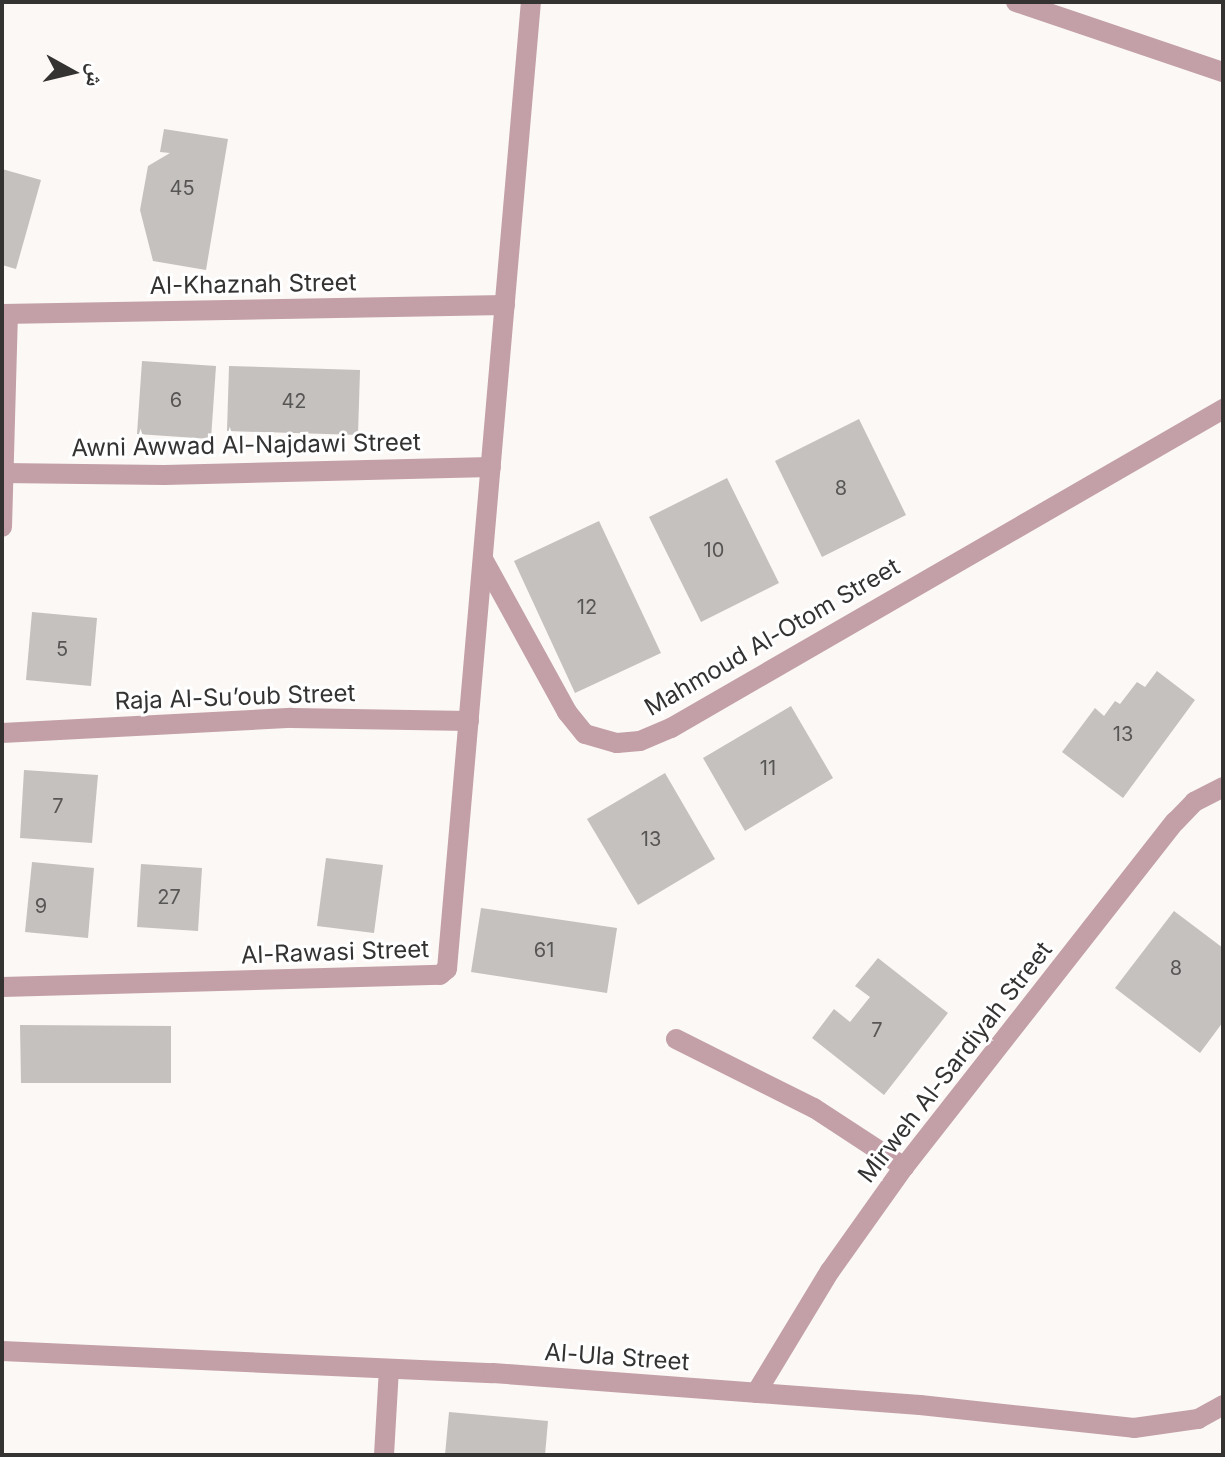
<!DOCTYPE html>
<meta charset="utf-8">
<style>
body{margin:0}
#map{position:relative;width:1225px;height:1457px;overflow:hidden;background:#fbf8f6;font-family:Inter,"Noto Naskh Arabic",sans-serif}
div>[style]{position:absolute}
.building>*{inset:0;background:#c4c1bf}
.minor>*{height:20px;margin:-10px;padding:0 10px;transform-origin:10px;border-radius:10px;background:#c39fa8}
span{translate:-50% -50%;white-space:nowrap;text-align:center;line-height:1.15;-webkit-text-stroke:6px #fff;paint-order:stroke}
.number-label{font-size:20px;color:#585655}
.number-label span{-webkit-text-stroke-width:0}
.street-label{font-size:24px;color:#343332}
.frame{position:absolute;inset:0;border:4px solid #343332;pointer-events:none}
.north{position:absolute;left:32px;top:32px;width:80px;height:80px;-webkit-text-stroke:6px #fff;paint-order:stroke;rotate:98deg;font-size:22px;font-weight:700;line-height:32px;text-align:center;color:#343332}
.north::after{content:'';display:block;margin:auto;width:28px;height:36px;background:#343332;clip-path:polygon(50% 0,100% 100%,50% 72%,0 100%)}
</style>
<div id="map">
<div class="building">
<div style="clip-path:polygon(164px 129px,228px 139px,206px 270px,153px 261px,140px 210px,148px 166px,170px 153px,160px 152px)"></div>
<div style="clip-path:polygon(2px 169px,41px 180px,16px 269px,2px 265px)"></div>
<div style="clip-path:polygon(142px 361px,216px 366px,211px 439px,137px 434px)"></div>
<div style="clip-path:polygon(229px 366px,360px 370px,358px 435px,227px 431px)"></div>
<div style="clip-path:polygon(859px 419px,906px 515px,822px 557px,775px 461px)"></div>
<div style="clip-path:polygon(727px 478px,779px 583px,701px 622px,649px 517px)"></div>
<div style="clip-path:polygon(599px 521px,661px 653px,575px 693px,514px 561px)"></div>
<div style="clip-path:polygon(32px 612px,97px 618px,91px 686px,26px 680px)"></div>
<div style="clip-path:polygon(1157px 671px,1195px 700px,1123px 798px,1062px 752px,1095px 708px,1104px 716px,1115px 701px,1120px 704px,1137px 682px,1145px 687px)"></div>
<div style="clip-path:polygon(791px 706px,833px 778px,745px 831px,703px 758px)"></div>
<div style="clip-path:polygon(24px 770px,98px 775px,92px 843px,20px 838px)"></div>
<div style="clip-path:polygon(665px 773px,715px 859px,638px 905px,587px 819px)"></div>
<div style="clip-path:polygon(326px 858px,383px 865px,374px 933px,317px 926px)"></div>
<div style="clip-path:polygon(32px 862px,94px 868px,88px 938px,25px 932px)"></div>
<div style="clip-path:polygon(141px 864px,202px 868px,198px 931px,137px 927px)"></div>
<div style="clip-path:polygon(481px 908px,617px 928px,607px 993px,471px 972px)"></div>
<div style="clip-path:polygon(1174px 911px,1223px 948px,1223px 1022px,1200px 1053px,1115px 988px)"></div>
<div style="clip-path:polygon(878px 958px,948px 1013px,884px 1095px,812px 1038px,834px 1009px,850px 1022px,870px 997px,855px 986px)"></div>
<div style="clip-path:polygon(20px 1025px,171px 1026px,171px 1083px,21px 1083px)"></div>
<div style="clip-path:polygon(449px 1412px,548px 1421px,545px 1455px,445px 1455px)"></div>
</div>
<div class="minor">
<div style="left:1016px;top:2px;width:219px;rotate:18.7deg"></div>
<div style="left:2px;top:314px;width:503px;rotate:-1.03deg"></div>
<div style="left:2px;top:473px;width:162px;rotate:0.7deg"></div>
<div style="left:164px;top:475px;width:327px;rotate:-1.4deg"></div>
<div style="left:2px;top:527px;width:213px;rotate:-88.4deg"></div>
<div style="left:483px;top:559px;width:175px;rotate:61.2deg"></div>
<div style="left:567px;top:712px;width:28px;rotate:51deg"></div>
<div style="left:585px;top:734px;width:33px;rotate:16deg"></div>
<div style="left:617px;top:743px;width:23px;rotate:-5deg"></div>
<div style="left:640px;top:741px;width:34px;rotate:-23deg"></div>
<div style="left:671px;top:728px;width:638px;rotate:-30.02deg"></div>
<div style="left:2px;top:733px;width:290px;rotate:-3deg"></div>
<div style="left:292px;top:718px;width:177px;rotate:1deg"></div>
<div style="left:2px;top:987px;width:438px;rotate:-1.6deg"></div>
<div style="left:440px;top:975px;width:9px;rotate:-41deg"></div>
<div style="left:447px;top:969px;width:971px;rotate:-85.04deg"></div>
<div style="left:676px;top:1039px;width:154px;rotate:26.6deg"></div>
<div style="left:814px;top:1108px;width:108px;rotate:33.2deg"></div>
<div style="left:2px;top:1351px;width:491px;rotate:2.6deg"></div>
<div style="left:493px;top:1373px;width:428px;rotate:4.3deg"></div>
<div style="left:920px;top:1405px;width:215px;rotate:6.1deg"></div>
<div style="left:1134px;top:1428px;width:65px;rotate:-8deg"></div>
<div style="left:1198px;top:1419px;width:29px;rotate:-29deg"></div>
<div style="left:756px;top:1393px;width:143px;rotate:-58.8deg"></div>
<div style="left:830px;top:1271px;width:128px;rotate:-54.6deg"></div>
<div style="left:904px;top:1167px;width:439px;rotate:-51.9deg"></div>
<div style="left:1175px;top:822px;width:28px;rotate:-46deg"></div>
<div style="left:1194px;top:802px;width:33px;rotate:-27deg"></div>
<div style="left:384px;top:1455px;width:86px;rotate:-86.7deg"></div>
</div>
<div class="number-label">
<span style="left:182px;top:188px">45</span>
<span style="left:176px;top:400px">6</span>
<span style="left:294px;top:401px">42</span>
<span style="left:841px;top:488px">8</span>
<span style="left:714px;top:550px">10</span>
<span style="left:587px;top:607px">12</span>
<span style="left:62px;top:649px">5</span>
<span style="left:1123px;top:734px">13</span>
<span style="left:768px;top:768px">11</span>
<span style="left:58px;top:806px">7</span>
<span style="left:651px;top:839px">13</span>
<span style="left:169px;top:897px">27</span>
<span style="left:41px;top:906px">9</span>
<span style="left:544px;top:950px">61</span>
<span style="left:1176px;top:968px">8</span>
<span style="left:877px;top:1030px">7</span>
</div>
<div class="street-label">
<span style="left:253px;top:284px;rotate:-1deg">Al-Khaznah Street</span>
<span style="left:246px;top:445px;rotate:-1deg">Awni Awwad Al-Najdawi Street</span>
<span style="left:772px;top:637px;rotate:-30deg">Mahmoud Al-Otom Street</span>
<span style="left:235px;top:697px;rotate:-2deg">Raja Al-Su’oub Street</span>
<span style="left:335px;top:952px;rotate:-2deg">Al-Rawasi Street</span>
<span style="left:955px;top:1062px;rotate:-52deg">Mirweh Al-Sardiyah Street</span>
<span style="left:617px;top:1357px;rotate:4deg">Al-Ula Street</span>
</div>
<div class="frame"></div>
<div class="north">ش</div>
</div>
